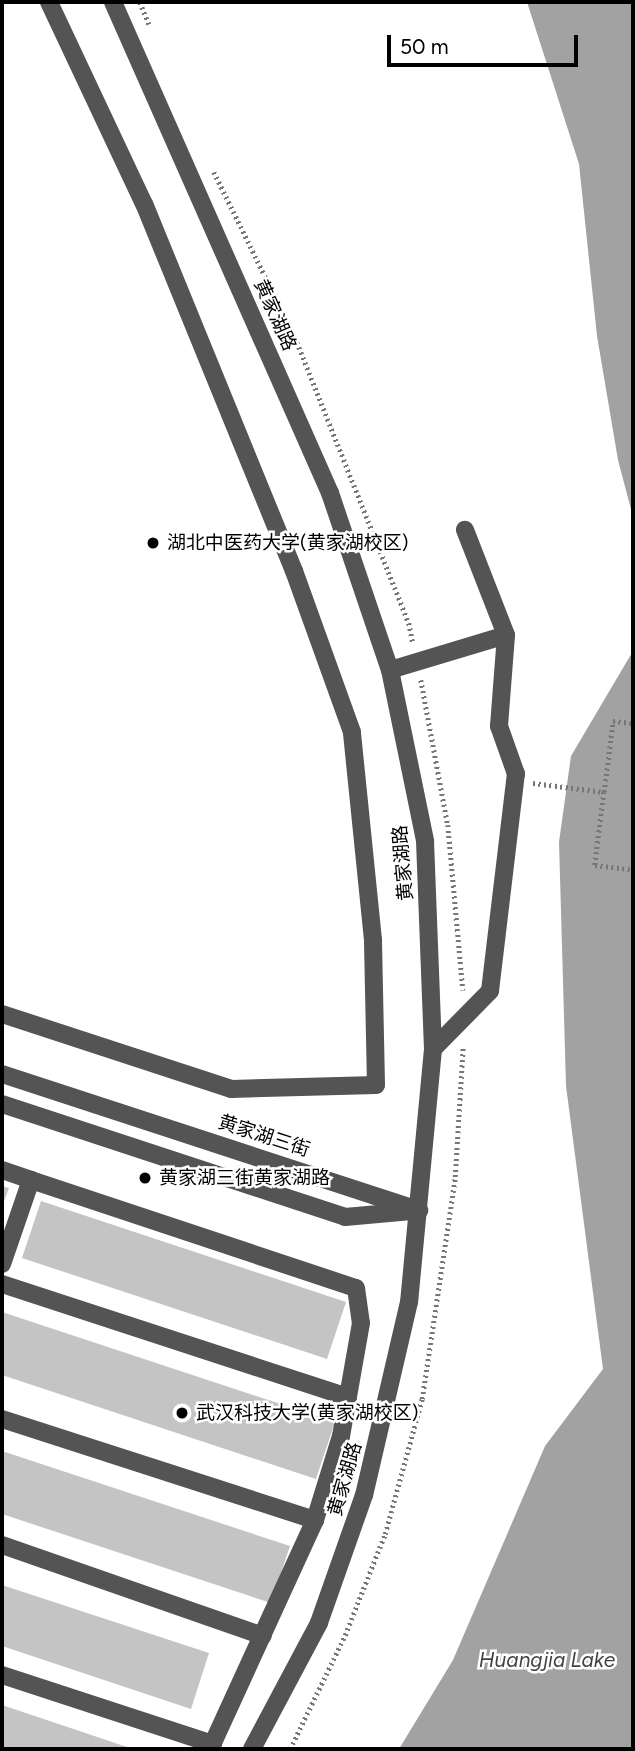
<!DOCTYPE html>
<meta charset="utf-8">
<style>
body{margin:0}
#map{position:relative;width:635px;height:1751px;overflow:hidden;background:#fff;font-family:Figtree,"Noto Sans SC",sans-serif}
div>[style]{position:absolute}
.water>*{inset:0;background:#a2a2a2}
.building>*{inset:0;background:#c4c4c4}
.path>*{height:4.5px;margin-top:-2.25px;transform-origin:0;background:repeating-linear-gradient(90deg,#767676 0 2px,transparent 0 5.5px)}
.minor>*{height:18px;margin:-9px;padding:0 9px;transform-origin:9px;border-radius:9px;background:#545454}
.dots>*{width:19px;height:19px;translate:-50% -50%;box-sizing:border-box;border:4px solid #fff;border-radius:50%}
span{translate:-50% -50%;white-space:nowrap;text-align:center;line-height:1.15;-webkit-text-stroke:5px #fff;paint-order:stroke}
.street-label{font-size:19px;color:#000}
.poi-label{font-size:19px;color:#000}
.left{translate:0 -50%;text-align:left}
.water-label{font-size:21px;color:#434343;font-style:italic}
.frame{position:absolute;inset:0;border:4px solid #000;pointer-events:none}
.scale{position:absolute;left:387px;top:35px;width:191px;height:32px;box-sizing:border-box;border:4px solid #000;border-top:0;padding-left:9px;font-size:21px;line-height:24px;white-space:nowrap;color:#000;-webkit-text-stroke:5px #fff;paint-order:stroke}
</style>
<div id="map">
<div class="water">
<div style="clip-path:polygon(527px 2px,633px 2px,633px 517px,618px 460px,597px 336px,579px 164px)"></div>
<div style="clip-path:polygon(633px 651px,633px 1749px,399px 1749px,453px 1660px,545px 1446px,603px 1369px,566px 1086px,559px 842px,571px 756px)"></div>
</div>
<div class="building">
<div style="clip-path:polygon(2px 1186px,9px 1188px,2px 1207px)"></div>
<div style="clip-path:polygon(41px 1201px,346px 1302px,327px 1359px,22px 1258px)"></div>
<div style="clip-path:polygon(2px 1312px,335px 1422px,316px 1479px,2px 1375px)"></div>
<div style="clip-path:polygon(2px 1451px,290px 1546px,271px 1603px,2px 1514px)"></div>
<div style="clip-path:polygon(2px 1585px,209px 1653px,191px 1709px,2px 1646px)"></div>
<div style="clip-path:polygon(2px 1705px,133px 1749px,2px 1749px)"></div>
</div>
<div class="path">
<div style="left:140px;top:2px;width:24px;rotate:68deg"></div>
<div style="left:214px;top:172px;width:184px;rotate:63.9deg"></div>
<div style="left:295px;top:337px;width:308px;rotate:68.3deg"></div>
<div style="left:409px;top:623px;width:21px;rotate:79deg"></div>
<div style="left:421px;top:680px;width:147px;rotate:79.5deg"></div>
<div style="left:448px;top:825px;width:166px;rotate:84.8deg"></div>
<div style="left:533px;top:783px;width:72px;rotate:7.2deg"></div>
<div style="left:604px;top:792px;width:74px;rotate:97deg"></div>
<div style="left:595px;top:865px;width:38px;rotate:7deg"></div>
<div style="left:604px;top:792px;width:72px;rotate:-82.8deg"></div>
<div style="left:613px;top:721px;width:20px;rotate:6deg"></div>
<div style="left:290px;top:1749px;width:127px;rotate:-64.2deg"></div>
<div style="left:345px;top:1635px;width:109px;rotate:-68.4deg"></div>
<div style="left:385px;top:1534px;width:140px;rotate:-74.7deg"></div>
<div style="left:422px;top:1399px;width:224px;rotate:-81.5deg"></div>
<div style="left:455px;top:1177px;width:129px;rotate:-86.5deg"></div>
</div>
<div class="minor">
<div style="left:113px;top:2px;width:537px;rotate:66.16deg"></div>
<div style="left:330px;top:493px;width:187px;rotate:71.3deg"></div>
<div style="left:390px;top:670px;width:175px;rotate:78.4deg"></div>
<div style="left:425px;top:841px;width:208px;rotate:87.8deg"></div>
<div style="left:433px;top:1049px;width:254px;rotate:95.4deg"></div>
<div style="left:409px;top:1302px;width:198px;rotate:103.1deg"></div>
<div style="left:364px;top:1495px;width:136px;rotate:109.4deg"></div>
<div style="left:319px;top:1623px;width:143px;rotate:118deg"></div>
<div style="left:390px;top:670px;width:121px;rotate:-16.8deg"></div>
<div style="left:2px;top:1014px;width:241px;rotate:18.1deg"></div>
<div style="left:231px;top:1089px;width:145px;rotate:-1.6deg"></div>
<div style="left:376px;top:1085px;width:145px;rotate:-91.2deg"></div>
<div style="left:373px;top:940px;width:209px;rotate:-95.8deg"></div>
<div style="left:352px;top:732px;width:171px;rotate:-109.8deg"></div>
<div style="left:294px;top:571px;width:396px;rotate:-112.2deg"></div>
<div style="left:144px;top:204px;width:223px;rotate:-115.2deg"></div>
<div style="left:433px;top:1049px;width:81px;rotate:-45.5deg"></div>
<div style="left:490px;top:991px;width:219px;rotate:-83.2deg"></div>
<div style="left:516px;top:774px;width:51px;rotate:-109.5deg"></div>
<div style="left:499px;top:726px;width:91px;rotate:-85.6deg"></div>
<div style="left:506px;top:635px;width:113px;rotate:-111.3deg"></div>
<div style="left:2px;top:1074px;width:439px;rotate:18.1deg"></div>
<div style="left:2px;top:1104px;width:361px;rotate:18.2deg"></div>
<div style="left:345px;top:1217px;width:67px;rotate:-5.1deg"></div>
<div style="left:2px;top:1170px;width:31px;rotate:19deg"></div>
<div style="left:2px;top:1264px;width:89px;rotate:-71deg"></div>
<div style="left:31px;top:1180px;width:342px;rotate:18.4deg"></div>
<div style="left:356px;top:1288px;width:35px;rotate:82deg"></div>
<div style="left:361px;top:1323px;width:115px;rotate:100deg"></div>
<div style="left:341px;top:1436px;width:88px;rotate:107.2deg"></div>
<div style="left:315px;top:1520px;width:252px;rotate:114.6deg"></div>
<div style="left:2px;top:1284px;width:364px;rotate:18.1deg"></div>
<div style="left:2px;top:1419px;width:329px;rotate:17.9deg"></div>
<div style="left:2px;top:1545px;width:276px;rotate:19.2deg"></div>
<div style="left:2px;top:1675px;width:222px;rotate:18.1deg"></div>
</div>
<div class="dots">
<div style="left:153px;top:543px;background:#000"></div>
<div style="left:145px;top:1178px;background:#000"></div>
<div style="left:182px;top:1413px;background:#000"></div>
</div>
<div class="street-label">
<span style="left:275px;top:315px;rotate:66deg">黄家湖路</span>
<span style="left:403px;top:863px;rotate:-95deg">黄家湖路</span>
<span style="left:264px;top:1136px;rotate:18deg">黄家湖三街</span>
<span style="left:345px;top:1479px;rotate:-74deg">黄家湖路</span>
</div>
<div class="poi-label">
<span class="left" style="left:167px;top:543px">湖北中医药大学(黄家湖校区)</span>
<span class="left" style="left:159px;top:1178px">黄家湖三街黄家湖路</span>
<span class="left" style="left:196px;top:1413px">武汉科技大学(黄家湖校区)</span>
</div>
<div class="water-label">
<span style="left:547px;top:1660px">Huangjia Lake</span>
</div>
<div class="frame"></div>
<div class="scale">50 m</div>
</div>
